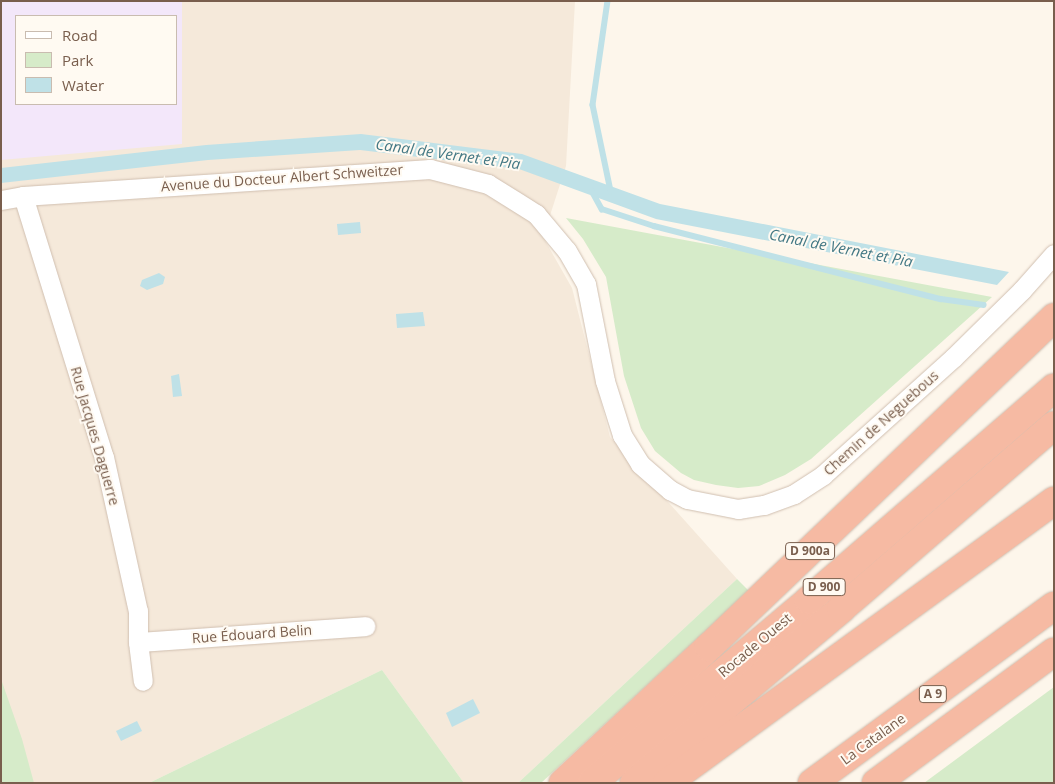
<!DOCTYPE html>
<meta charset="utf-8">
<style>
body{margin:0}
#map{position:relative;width:1055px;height:784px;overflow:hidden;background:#fdf6eb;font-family:"Open Sans",sans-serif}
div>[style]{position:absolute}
.residential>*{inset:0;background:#f5e9da}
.education>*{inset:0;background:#f3e7fa}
.green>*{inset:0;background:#d6ebc9}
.water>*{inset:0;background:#bfe1e7}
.stream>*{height:5.5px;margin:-2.75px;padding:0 2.75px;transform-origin:2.75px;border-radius:2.75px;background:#bfe1e7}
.roads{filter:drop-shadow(0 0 1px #d0bfb0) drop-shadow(0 0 1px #d0bfb0)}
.street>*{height:19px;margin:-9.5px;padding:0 9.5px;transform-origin:9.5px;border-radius:9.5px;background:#fff}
.highway>*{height:28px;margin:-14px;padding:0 14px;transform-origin:14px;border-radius:14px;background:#f6baa3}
span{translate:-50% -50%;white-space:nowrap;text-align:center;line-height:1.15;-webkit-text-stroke:4px #fffaf2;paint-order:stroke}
.shield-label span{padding:1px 4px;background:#fffaf2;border:1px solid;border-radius:4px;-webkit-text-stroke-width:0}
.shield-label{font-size:12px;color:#795e4d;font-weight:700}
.street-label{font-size:14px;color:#795e4d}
.water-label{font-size:15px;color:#437884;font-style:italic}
.frame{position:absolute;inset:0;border:2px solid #795e4d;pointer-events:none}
.legend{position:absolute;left:15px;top:15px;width:162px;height:90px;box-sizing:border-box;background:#fffaf2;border:1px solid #c9bcb0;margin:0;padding:6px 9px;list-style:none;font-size:15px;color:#795e4d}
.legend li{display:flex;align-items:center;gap:10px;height:25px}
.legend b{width:25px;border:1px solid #c9bcb0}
</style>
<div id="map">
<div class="residential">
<div style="clip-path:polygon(evenodd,1px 1px,575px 1px,566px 166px,543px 237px,572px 288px,610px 437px,737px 579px,518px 783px,464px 783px,382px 670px,149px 783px,1px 783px,1px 1px,16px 16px,176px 16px,176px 104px,16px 104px,16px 16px)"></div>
</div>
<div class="education">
<div style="clip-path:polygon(evenodd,1px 1px,182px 1px,182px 144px,1px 160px,1px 1px,16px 16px,176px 16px,176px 104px,16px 104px,16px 16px)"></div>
</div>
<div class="green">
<div style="clip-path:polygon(566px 218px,992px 297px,811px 459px,785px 475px,759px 486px,738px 488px,716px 485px,694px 480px,681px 473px,655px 451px,641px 428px,624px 376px,606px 277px,583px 239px)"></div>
<div style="clip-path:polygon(737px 579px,749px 591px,541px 783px,518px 783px)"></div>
<div style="clip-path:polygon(382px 670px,464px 783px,149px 783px)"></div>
<div style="clip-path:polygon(1px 679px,22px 739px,34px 783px,1px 783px)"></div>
<div style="clip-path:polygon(1054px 687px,1054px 783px,924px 783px)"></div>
</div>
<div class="water">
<div style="clip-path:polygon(361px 134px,522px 154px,660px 204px,1009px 272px,997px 285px,656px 219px,519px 169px,360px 150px,208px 160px,1px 183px,1px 168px,206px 145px)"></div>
<div style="clip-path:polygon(360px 222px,361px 233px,338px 235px,337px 224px)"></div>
<div style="clip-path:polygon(159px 273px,165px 277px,163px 284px,147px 290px,140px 286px,142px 280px)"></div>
<div style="clip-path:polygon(423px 312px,425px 326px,397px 328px,396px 314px)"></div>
<div style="clip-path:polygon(179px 374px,182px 396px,173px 397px,171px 376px)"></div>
<div style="clip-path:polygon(473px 699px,480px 713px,452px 727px,446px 713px)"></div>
<div style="clip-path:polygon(137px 721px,142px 731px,121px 741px,116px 731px)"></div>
</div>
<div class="stream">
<div style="left:608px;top:1px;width:105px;rotate:98.2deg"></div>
<div style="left:593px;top:105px;width:88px;rotate:78.2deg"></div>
<div style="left:592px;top:191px;width:21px;rotate:61deg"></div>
<div style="left:602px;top:209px;width:55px;rotate:18.1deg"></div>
<div style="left:654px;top:226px;width:296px;rotate:14.3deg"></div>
<div style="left:941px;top:299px;width:43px;rotate:7.9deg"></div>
</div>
<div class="roads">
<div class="street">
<div style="left:23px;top:196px;width:273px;rotate:72.8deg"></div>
<div style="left:104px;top:457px;width:158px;rotate:77.6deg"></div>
<div style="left:138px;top:611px;width:31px;rotate:90deg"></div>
<div style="left:138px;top:642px;width:39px;rotate:83deg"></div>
<div style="left:1px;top:200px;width:22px;rotate:-10deg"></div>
<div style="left:23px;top:196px;width:408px;rotate:-3.8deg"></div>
<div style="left:430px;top:169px;width:60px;rotate:14.5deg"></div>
<div style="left:488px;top:184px;width:57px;rotate:32deg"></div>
<div style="left:536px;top:214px;width:48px;rotate:50deg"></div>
<div style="left:567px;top:251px;width:38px;rotate:60deg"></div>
<div style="left:586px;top:284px;width:99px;rotate:78.9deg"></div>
<div style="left:605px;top:381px;width:57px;rotate:72.5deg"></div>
<div style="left:622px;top:435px;width:34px;rotate:58deg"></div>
<div style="left:640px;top:464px;width:40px;rotate:41deg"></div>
<div style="left:670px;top:490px;width:19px;rotate:28deg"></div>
<div style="left:687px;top:499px;width:52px;rotate:11.1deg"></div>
<div style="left:738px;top:509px;width:26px;rotate:-9deg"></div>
<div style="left:764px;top:505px;width:32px;rotate:-20deg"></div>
<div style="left:794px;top:494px;width:35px;rotate:-33deg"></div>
<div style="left:823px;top:475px;width:175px;rotate:-42deg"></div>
<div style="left:953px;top:358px;width:97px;rotate:-44.6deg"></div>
<div style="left:1022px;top:290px;width:48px;rotate:-48.4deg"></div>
<div style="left:138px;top:642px;width:228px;rotate:-4deg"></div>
</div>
<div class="highway">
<div style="left:563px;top:783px;width:200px;rotate:-43deg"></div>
<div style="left:709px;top:647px;width:477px;rotate:-43.7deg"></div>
<div style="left:592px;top:783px;width:284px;rotate:-40.1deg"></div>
<div style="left:809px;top:600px;width:324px;rotate:-40.9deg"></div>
<div style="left:634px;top:783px;width:270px;rotate:-40deg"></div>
<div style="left:841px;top:609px;width:281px;rotate:-40.8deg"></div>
<div style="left:667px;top:783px;width:479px;rotate:-36.1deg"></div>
<div style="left:812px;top:783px;width:300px;rotate:-36.2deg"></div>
<div style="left:876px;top:783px;width:221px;rotate:-36.4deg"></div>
</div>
</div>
<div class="shield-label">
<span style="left:810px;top:551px">D 900a</span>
<span style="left:824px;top:587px">D 900</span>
<span style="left:933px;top:694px">A 9</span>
</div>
<div class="street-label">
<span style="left:282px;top:178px;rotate:-4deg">Avenue du Docteur Albert Schweitzer</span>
<span style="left:881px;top:423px;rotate:-42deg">Chemin de Neguebous</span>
<span style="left:95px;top:436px;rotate:74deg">Rue Jacques Daguerre</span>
<span style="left:252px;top:634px;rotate:-4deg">Rue Édouard Belin</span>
<span style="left:755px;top:645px;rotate:-40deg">Rocade Ouest</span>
<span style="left:873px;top:739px;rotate:-36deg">La Catalane</span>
</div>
<div class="water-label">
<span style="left:448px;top:154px;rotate:8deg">Canal de Vernet et Pia</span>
<span style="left:841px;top:248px;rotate:11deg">Canal de Vernet et Pia</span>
</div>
<div class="frame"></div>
<ul class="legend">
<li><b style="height:6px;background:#fff"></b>Road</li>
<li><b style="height:14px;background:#d6ebc9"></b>Park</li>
<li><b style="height:14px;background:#bfe1e7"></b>Water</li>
</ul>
</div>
